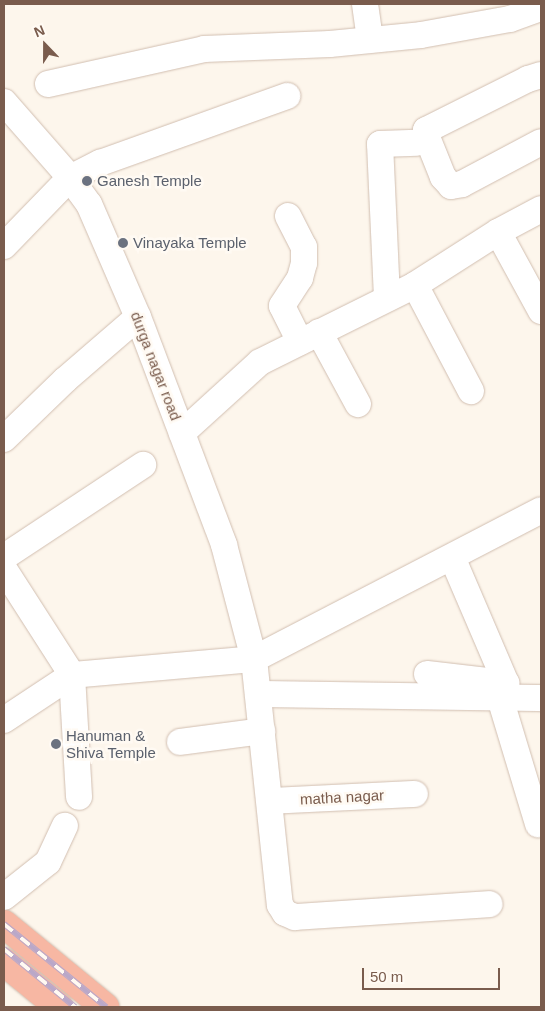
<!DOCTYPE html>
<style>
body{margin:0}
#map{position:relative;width:545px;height:1011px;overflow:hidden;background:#fdf6ec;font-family:Helvetica,sans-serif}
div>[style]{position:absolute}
.roads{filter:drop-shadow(0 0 1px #d1beb0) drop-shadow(0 0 1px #d1beb0)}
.minor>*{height:26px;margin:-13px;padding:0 13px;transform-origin:13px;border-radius:13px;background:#fff}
.highway>*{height:28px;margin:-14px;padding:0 14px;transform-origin:14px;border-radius:14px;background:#f7b7a3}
.rail>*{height:5.5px;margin-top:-2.75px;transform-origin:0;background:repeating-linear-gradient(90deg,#fffaf3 0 11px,#b9a8c9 0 22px);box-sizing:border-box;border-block:1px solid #b9a8c9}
.dots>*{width:14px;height:14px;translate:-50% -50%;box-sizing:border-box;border:2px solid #fffaf3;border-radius:50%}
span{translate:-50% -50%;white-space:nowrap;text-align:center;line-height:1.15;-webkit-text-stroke:5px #fffaf3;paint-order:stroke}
.worship-label{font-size:15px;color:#5b616d}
.left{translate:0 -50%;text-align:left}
.street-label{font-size:15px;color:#7a5c4d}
.frame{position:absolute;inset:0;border:5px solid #7a5c4d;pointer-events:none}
.north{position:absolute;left:20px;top:20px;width:50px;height:50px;-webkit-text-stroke:4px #fffaf3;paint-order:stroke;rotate:338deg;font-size:14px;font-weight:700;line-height:20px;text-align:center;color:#7a5c4d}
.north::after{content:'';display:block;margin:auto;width:18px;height:22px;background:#7a5c4d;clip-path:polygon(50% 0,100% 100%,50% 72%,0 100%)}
.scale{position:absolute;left:362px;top:968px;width:138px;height:22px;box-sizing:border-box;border:2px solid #7a5c4d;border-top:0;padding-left:6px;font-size:15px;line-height:18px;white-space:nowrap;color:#7a5c4d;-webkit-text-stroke:4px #fffaf3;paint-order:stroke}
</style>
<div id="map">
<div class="roads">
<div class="minor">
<div style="left:365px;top:4px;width:36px;rotate:82deg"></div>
<div style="left:541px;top:75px;width:14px;rotate:163deg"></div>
<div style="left:528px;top:79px;width:114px;rotate:153.4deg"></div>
<div style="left:426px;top:130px;width:7px;rotate:82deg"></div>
<div style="left:427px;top:137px;width:43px;rotate:68.2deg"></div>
<div style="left:443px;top:177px;width:12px;rotate:48deg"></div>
<div style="left:451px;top:186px;width:11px;rotate:-10deg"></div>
<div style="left:462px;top:184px;width:89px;rotate:-28deg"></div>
<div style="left:48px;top:84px;width:160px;rotate:-12.6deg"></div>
<div style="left:204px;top:49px;width:126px;rotate:-2.3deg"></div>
<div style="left:330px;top:44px;width:91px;rotate:-5.6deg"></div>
<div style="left:421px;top:35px;width:90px;rotate:-10.2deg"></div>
<div style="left:510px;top:19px;width:33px;rotate:-20deg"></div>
<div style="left:4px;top:102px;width:96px;rotate:48.8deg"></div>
<div style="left:67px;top:174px;width:37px;rotate:54deg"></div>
<div style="left:89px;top:204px;width:123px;rotate:66.6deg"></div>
<div style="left:138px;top:317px;width:244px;rotate:69.3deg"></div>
<div style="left:224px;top:545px;width:118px;rotate:75.3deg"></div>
<div style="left:254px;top:659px;width:247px;rotate:84deg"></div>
<div style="left:280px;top:905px;width:9px;rotate:58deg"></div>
<div style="left:285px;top:913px;width:11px;rotate:22deg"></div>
<div style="left:295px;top:917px;width:195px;rotate:-3.8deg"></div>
<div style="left:288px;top:216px;width:35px;rotate:63deg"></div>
<div style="left:304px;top:247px;width:16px;rotate:90deg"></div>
<div style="left:304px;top:263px;width:16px;rotate:105deg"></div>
<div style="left:300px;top:278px;width:33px;rotate:123deg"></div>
<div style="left:282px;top:306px;width:40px;rotate:63.4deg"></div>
<div style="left:498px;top:232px;width:90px;rotate:61.4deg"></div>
<div style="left:4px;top:246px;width:95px;rotate:-45.9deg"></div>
<div style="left:70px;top:178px;width:34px;rotate:-27deg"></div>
<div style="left:100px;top:163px;width:199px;rotate:-19.7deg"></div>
<div style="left:415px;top:285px;width:120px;rotate:62.2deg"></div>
<div style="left:387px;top:298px;width:154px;rotate:-92.6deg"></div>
<div style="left:380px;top:144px;width:37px;rotate:-2deg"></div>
<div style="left:319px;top:332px;width:82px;rotate:61.6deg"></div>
<div style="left:182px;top:433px;width:105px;rotate:-42.3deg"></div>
<div style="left:260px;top:362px;width:173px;rotate:-26.4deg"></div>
<div style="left:415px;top:285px;width:98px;rotate:-32.6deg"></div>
<div style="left:498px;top:232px;width:49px;rotate:-28.1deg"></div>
<div style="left:4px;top:439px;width:85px;rotate:-44deg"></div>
<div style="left:65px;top:380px;width:96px;rotate:-40.8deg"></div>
<div style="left:4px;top:557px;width:167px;rotate:-33.5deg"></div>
<div style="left:4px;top:569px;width:126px;rotate:57.3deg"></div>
<div style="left:72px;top:675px;width:122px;rotate:86.7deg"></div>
<div style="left:427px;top:674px;width:80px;rotate:6.5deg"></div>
<div style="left:506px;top:683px;width:137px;rotate:-113.2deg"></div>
<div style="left:258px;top:694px;width:283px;rotate:0.8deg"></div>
<div style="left:500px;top:698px;width:132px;rotate:73.2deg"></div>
<div style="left:4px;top:720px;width:82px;rotate:-33.5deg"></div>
<div style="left:72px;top:675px;width:183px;rotate:-5deg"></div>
<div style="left:254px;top:659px;width:323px;rotate:-27.4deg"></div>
<div style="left:180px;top:742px;width:83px;rotate:-7.6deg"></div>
<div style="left:270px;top:801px;width:145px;rotate:-2.8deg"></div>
<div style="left:4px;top:897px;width:56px;rotate:-38.5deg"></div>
<div style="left:48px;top:862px;width:40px;rotate:-65deg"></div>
</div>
<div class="highway">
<div style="left:4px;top:924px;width:131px;rotate:39.4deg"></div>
<div style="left:4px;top:962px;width:71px;rotate:39.3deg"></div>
</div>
</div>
<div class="rail">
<div style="left:4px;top:924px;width:132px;rotate:39.1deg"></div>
<div style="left:4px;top:949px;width:92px;rotate:39.2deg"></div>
</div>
<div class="dots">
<div style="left:87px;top:181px;background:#6b7280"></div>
<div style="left:123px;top:243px;background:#6b7280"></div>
<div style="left:56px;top:744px;background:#6b7280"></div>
</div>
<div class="worship-label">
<span class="left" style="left:97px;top:181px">Ganesh Temple</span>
<span class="left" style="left:133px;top:243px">Vinayaka Temple</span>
<span class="left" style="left:66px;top:744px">Hanuman &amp;<br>Shiva Temple</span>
</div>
<div class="street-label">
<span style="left:156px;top:366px;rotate:69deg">durga nagar road</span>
<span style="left:342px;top:797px;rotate:-3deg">matha nagar</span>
</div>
<div class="frame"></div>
<div class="north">N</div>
<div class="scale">50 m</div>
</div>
